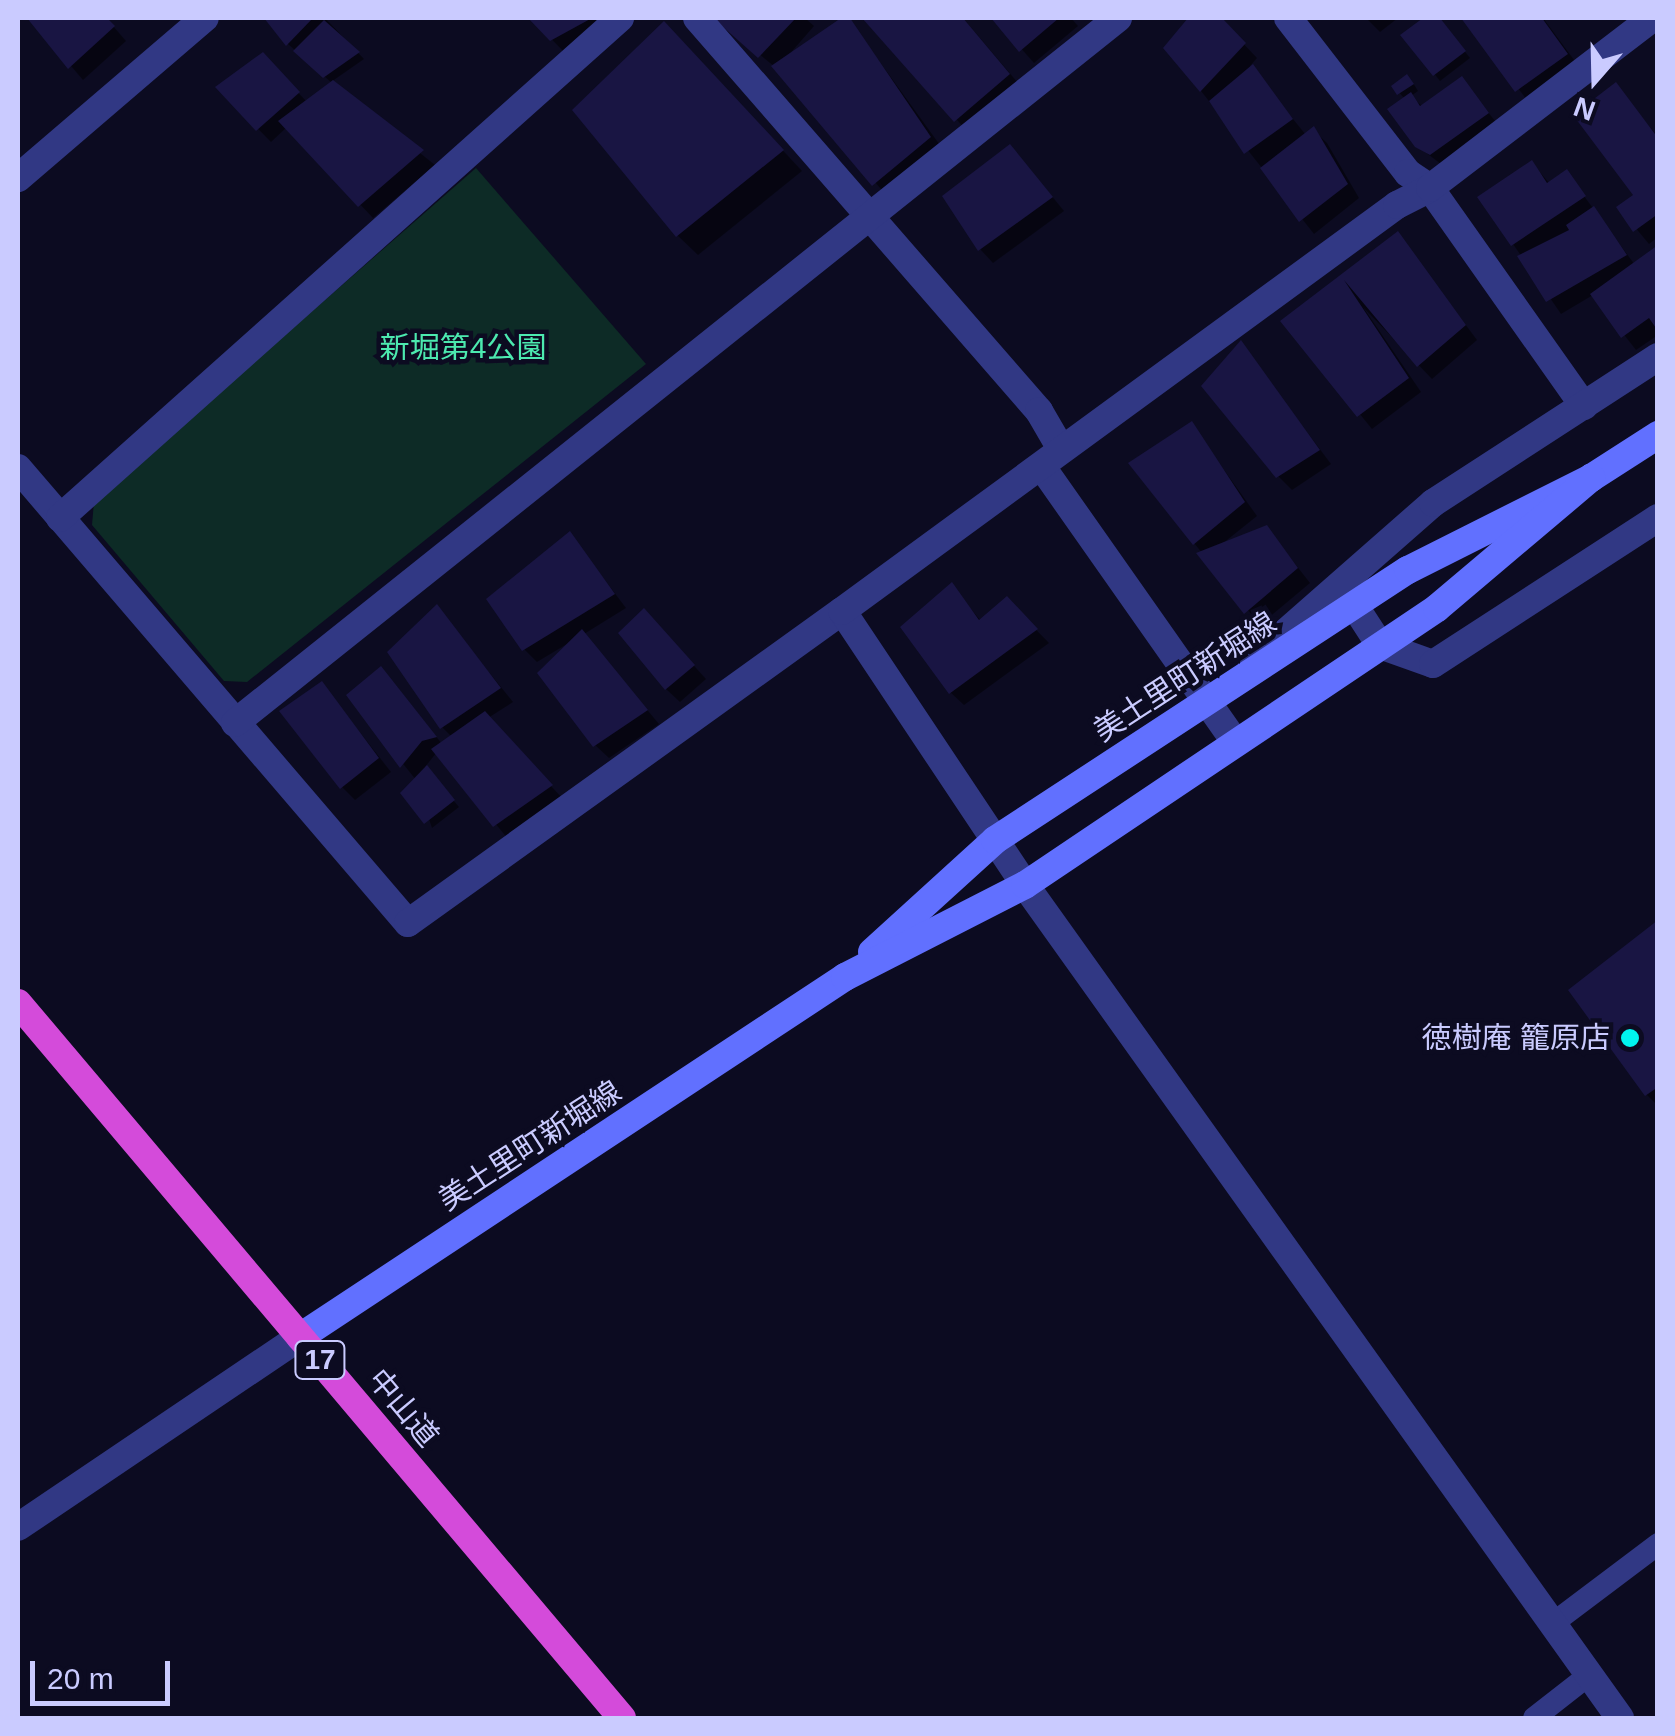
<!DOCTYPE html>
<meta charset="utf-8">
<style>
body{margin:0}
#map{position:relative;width:1675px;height:1736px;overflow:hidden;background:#0c0b21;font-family:Helvetica,"Noto Sans JP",sans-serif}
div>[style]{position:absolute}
.green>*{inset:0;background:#0d2b26}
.shadow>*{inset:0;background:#0007}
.building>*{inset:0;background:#191543}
.service>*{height:22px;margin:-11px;padding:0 11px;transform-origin:11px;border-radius:11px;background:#313884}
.minor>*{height:28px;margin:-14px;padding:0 14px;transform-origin:14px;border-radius:14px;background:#313884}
.tertiary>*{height:28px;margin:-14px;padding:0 14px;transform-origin:14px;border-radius:14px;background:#313884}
.secondary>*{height:28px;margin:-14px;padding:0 14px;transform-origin:14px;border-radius:14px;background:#6170ff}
.trunk>*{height:28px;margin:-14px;padding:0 14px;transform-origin:14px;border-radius:14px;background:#d44bda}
.dots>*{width:28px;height:28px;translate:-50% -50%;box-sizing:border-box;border:5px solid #0c0b21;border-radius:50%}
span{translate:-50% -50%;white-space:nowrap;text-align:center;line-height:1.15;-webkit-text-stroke:9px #0c0b21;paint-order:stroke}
.shield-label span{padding:2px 8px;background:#0c0b21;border:2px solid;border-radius:8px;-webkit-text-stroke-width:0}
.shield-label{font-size:28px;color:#cacbff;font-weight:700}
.park-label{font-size:30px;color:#4ce9af}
.street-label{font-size:30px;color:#cacbff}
.poi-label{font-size:30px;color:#cacbff}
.right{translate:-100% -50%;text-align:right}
.frame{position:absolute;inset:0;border:20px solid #cacbff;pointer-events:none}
.north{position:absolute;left:1545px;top:30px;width:100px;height:100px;-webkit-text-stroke:8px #0c0b21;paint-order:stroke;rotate:200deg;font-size:28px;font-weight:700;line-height:40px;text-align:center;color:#cacbff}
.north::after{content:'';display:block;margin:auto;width:35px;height:45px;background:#cacbff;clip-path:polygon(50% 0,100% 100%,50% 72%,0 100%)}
.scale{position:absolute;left:30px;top:1661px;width:140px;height:45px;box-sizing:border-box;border:5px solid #cacbff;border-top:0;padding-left:12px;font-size:30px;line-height:35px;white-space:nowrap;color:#cacbff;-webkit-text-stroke:8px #0c0b21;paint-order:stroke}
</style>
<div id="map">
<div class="green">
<div style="clip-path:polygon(476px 168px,646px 364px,247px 682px,224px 681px,92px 525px,94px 502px)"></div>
</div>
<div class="shadow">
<div style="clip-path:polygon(30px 18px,106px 18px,126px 41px,83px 80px)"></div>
<div style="clip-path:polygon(267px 18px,325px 18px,364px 59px,331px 82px,435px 165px,373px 218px,287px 127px,271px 142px,218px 88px,263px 56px,308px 103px,333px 84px,288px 44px)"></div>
<div style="clip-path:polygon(531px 18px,627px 18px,565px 53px)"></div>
<div style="clip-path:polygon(715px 18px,805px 18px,814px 26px,787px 57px,848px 18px,950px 159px,894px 204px,775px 67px)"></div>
<div style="clip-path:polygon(865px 18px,963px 18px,1029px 96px,976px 141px)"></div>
<div style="clip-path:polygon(994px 18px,1071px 18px,1078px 26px,1034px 63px)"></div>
<div style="clip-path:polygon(1191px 18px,1219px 18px,1257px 58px,1250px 66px,1306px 135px,1313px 130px,1327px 143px,1359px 198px,1314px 234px,1167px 48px)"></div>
<div style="clip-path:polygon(1366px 18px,1398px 18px,1380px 32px)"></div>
<div style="clip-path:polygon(1427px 18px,1438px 18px,1470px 58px,1440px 81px,1404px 35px)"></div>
<div style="clip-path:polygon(1465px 18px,1543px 18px,1580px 68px,1530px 104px)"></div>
<div style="clip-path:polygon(684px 44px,802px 171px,698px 255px,677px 235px)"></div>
<div style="clip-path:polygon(1462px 80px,1500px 127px,1445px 167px,1417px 146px,1405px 99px,1394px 87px,1413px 83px,1418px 91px,1411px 96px,1423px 107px)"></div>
<div style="clip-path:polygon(1616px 86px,1658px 137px,1658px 237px,1649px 244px,1619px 208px,1636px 196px)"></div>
<div style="clip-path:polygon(1023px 161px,1064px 211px,993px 263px,980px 249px)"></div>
<div style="clip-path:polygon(1532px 163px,1550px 184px,1567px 173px,1635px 265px,1658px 249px,1658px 335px,1636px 350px,1593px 295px,1561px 314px,1513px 244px)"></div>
<div style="clip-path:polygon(1398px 234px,1477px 340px,1432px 379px,1363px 307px,1421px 392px,1372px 429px,1284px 321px)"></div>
<div style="clip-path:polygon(1241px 344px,1331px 464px,1292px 490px,1278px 476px)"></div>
<div style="clip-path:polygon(1192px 425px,1257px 516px,1222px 544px,1267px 528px,1310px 583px,1260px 625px,1194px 543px)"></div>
<div style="clip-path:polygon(570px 534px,626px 608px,584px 634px,659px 724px,609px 758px,595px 745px,567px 644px,537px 662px,524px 649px)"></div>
<div style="clip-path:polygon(952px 586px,981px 621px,1006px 599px,1049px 643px,964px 705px,950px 692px)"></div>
<div style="clip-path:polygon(437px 608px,513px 702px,488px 718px,564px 800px,508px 839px,437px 752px,425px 767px,459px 807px,432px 828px,416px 780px,349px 696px,394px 683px,442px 744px,452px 737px,442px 727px)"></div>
<div style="clip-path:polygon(657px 625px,706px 679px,680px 702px,666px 689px)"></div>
<div style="clip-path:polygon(322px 684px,391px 772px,355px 800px,342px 787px)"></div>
<div style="clip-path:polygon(1658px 925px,1658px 1106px,1646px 1094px)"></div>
</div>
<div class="building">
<div style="clip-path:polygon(27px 18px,107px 18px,115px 26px,68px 69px)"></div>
<div style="clip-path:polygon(264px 18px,313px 18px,286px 46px)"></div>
<div style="clip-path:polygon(528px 18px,592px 18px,550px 41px)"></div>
<div style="clip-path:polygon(713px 18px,796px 18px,758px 58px)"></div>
<div style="clip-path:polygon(841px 18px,850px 18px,931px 137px,872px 186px,771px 66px)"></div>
<div style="clip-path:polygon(862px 18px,963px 18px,1010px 74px,954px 122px)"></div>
<div style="clip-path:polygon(991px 18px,1059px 18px,1019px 52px)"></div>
<div style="clip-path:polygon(1188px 18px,1222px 18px,1246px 43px,1200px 92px,1163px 48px)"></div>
<div style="clip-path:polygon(1423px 18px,1440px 18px,1466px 51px,1433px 76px,1400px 35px)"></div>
<div style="clip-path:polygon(1461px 18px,1542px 18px,1568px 54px,1515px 92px)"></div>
<div style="clip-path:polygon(324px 20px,360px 52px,323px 78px,293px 51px)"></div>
<div style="clip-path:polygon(664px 21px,784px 150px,676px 237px,572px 110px)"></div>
<div style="clip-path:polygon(263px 52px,300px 92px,256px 131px,215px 87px)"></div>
<div style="clip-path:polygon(1253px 64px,1293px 119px,1244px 154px,1209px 101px)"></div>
<div style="clip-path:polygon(1407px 74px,1414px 84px,1397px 95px,1391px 86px)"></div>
<div style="clip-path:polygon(1462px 76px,1489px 113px,1430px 155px,1415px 147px,1387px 109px,1411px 92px,1420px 106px)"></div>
<div style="clip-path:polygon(333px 80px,424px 150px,358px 207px,278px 121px)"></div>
<div style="clip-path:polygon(1616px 82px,1658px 138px,1658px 214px,1633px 232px,1616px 207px,1633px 195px,1573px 115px)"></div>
<div style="clip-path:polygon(1314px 126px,1348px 184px,1299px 222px,1260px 168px)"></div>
<div style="clip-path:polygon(1010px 144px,1053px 197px,978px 251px,942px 196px)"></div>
<div style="clip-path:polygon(1532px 160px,1547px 183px,1567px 169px,1586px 196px,1511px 246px,1477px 197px)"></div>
<div style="clip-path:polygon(1594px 206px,1627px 255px,1546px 302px,1517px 256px,1569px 230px,1566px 225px)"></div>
<div style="clip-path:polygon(1398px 231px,1466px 325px,1417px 367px,1344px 280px,1409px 378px,1357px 417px,1280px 321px)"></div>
<div style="clip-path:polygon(1658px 245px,1658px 331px,1649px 318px,1621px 338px,1590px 294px)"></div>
<div style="clip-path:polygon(1241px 340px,1320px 450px,1276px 478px,1201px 386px)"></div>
<div style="clip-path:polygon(1192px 421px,1245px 502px,1193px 545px,1128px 463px)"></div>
<div style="clip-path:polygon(1267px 525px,1298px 568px,1244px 614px,1196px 553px)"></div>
<div style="clip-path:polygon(570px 531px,615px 594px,522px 651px,486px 599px)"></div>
<div style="clip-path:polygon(952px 582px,979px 620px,1007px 596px,1038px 629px,949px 694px,900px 627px)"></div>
<div style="clip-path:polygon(437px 604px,501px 688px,440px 729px,387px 652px)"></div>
<div style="clip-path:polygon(644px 608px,695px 665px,665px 690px,618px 633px)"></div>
<div style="clip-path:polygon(582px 629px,648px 710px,593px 747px,537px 673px)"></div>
<div style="clip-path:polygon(381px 666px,437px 737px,422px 741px,400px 768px,346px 695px)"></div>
<div style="clip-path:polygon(322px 681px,379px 758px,340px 789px,279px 711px)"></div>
<div style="clip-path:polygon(485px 711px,553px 785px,493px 827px,431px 749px)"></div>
<div style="clip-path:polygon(427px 765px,455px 800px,424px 824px,400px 793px)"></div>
<div style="clip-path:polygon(1658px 920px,1658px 1087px,1645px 1096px,1568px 990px)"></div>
</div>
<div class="service">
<div style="left:1552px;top:1624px;width:133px;rotate:-37deg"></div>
<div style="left:1534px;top:1718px;width:70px;rotate:-38deg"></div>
</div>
<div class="minor">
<div style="left:697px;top:18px;width:521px;rotate:48.97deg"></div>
<div style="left:1039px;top:411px;width:44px;rotate:59.9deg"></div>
<div style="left:1288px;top:18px;width:196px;rotate:52.3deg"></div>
<div style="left:1408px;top:173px;width:27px;rotate:34deg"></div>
<div style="left:1430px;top:188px;width:267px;rotate:54.8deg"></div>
<div style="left:18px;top:178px;width:246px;rotate:-40.6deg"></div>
<div style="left:1042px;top:467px;width:337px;rotate:54.9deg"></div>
<div style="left:18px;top:468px;width:599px;rotate:49.4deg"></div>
<div style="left:408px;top:923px;width:535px;rotate:-35.71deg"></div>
<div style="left:60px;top:518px;width:751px;rotate:-41.76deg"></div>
<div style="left:1354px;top:605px;width:48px;rotate:57deg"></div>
<div style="left:1380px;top:645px;width:56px;rotate:19.7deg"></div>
<div style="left:1433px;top:664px;width:268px;rotate:-33deg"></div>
<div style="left:1252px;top:662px;width:241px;rotate:-41.3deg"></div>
<div style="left:1433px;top:503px;width:268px;rotate:-33deg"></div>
<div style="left:235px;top:723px;width:1130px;rotate:-38.6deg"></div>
<div style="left:1620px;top:1718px;width:1024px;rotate:-125.54deg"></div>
<div style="left:1025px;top:885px;width:329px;rotate:-123.7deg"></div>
<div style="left:842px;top:611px;width:688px;rotate:-36.19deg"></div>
<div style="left:1397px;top:205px;width:37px;rotate:-27deg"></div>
<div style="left:1430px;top:188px;width:280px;rotate:-37.4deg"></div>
</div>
<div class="tertiary">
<div style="left:18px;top:1527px;width:340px;rotate:-34deg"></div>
</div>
<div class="secondary">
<div style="left:872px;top:952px;width:166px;rotate:-42.3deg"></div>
<div style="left:995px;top:840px;width:493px;rotate:-33.2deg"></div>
<div style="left:1408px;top:570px;width:205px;rotate:-26.7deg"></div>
<div style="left:1591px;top:478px;width:80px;rotate:-32.7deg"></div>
<div style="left:300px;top:1337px;width:653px;rotate:-33.45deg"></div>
<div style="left:845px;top:977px;width:202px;rotate:-27.1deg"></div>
<div style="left:1025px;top:885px;width:496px;rotate:-33.9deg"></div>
<div style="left:1437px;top:608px;width:202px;rotate:-40.2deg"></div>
</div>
<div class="trunk">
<div style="left:18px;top:1003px;width:936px;rotate:49.81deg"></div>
</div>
<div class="dots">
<div style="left:1630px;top:1038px;background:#00f5f0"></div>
</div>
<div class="shield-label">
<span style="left:320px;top:1360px">17</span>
</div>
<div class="park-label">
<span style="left:463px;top:348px">新堀第4公園</span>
</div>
<div class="street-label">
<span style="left:1185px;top:677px;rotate:-33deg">美土里町新堀線</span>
<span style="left:530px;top:1146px;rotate:-33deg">美土里町新堀線</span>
<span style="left:403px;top:1408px;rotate:50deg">中山道</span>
</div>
<div class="poi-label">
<span class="right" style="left:1610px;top:1038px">徳樹庵 籠原店</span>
</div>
<div class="frame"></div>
<div class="north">N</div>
<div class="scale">20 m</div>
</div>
